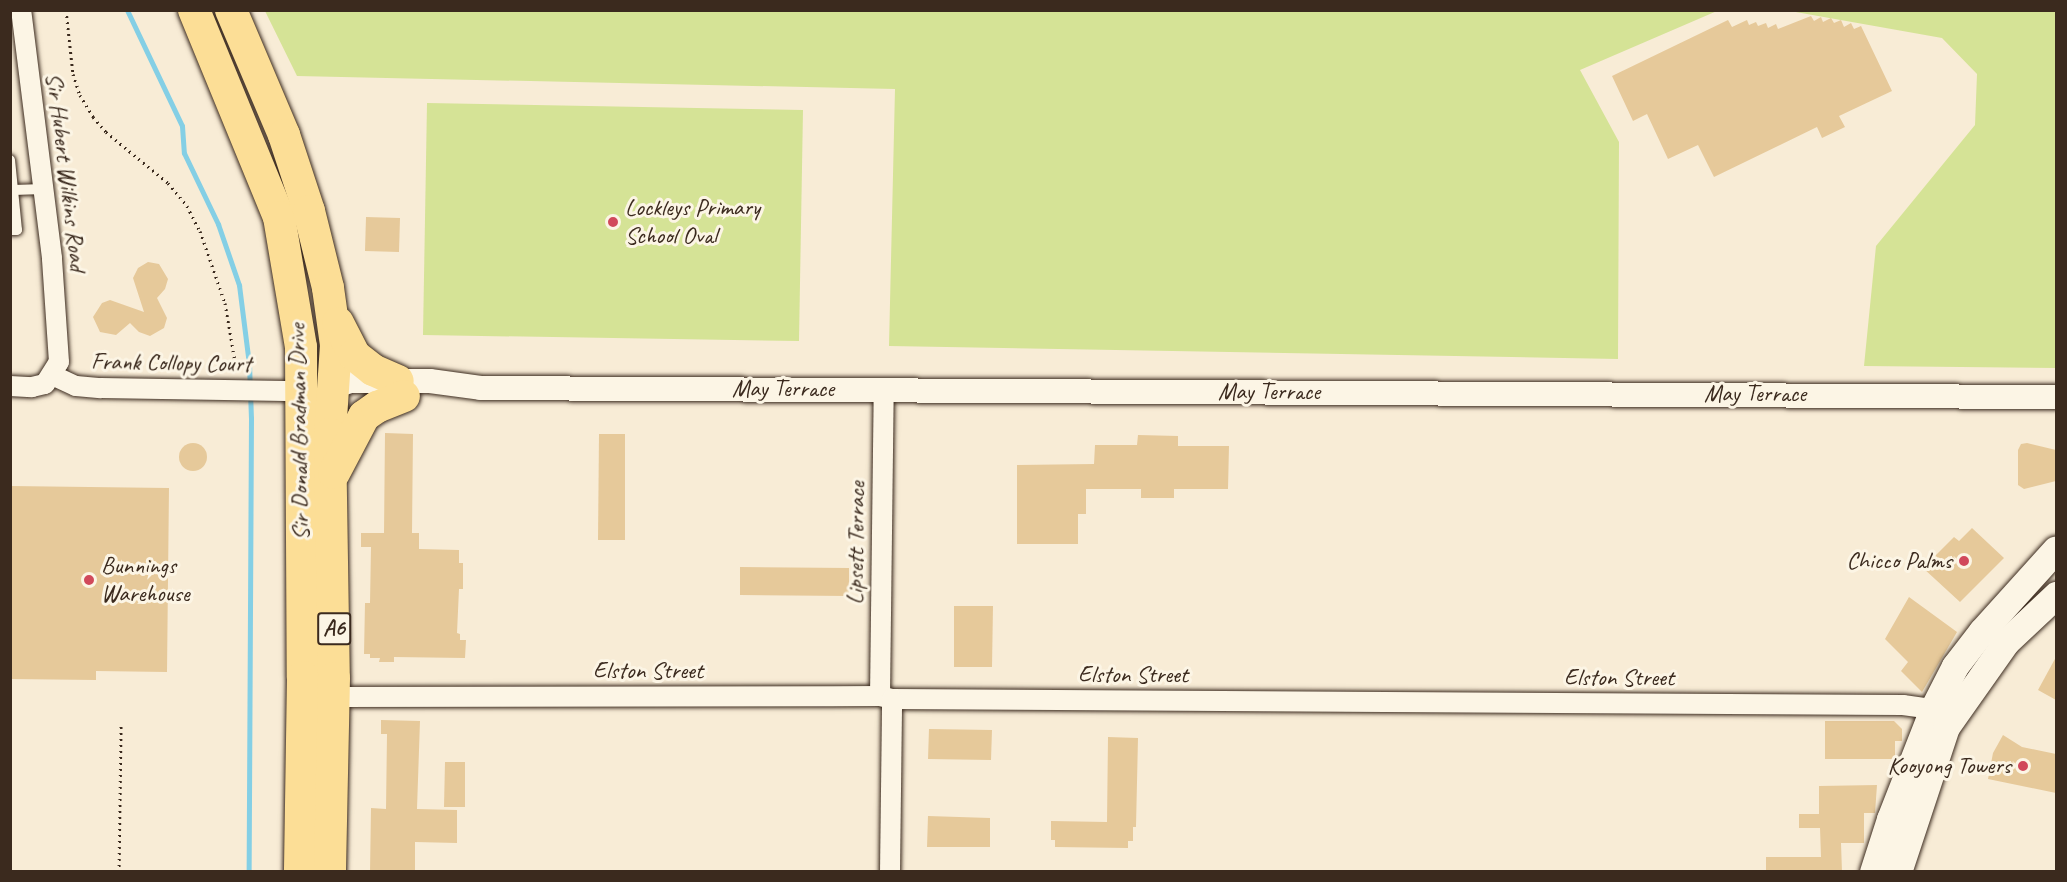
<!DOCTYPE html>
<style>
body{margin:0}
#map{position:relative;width:2067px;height:882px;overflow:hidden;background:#f8ecd6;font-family:Caveat,sans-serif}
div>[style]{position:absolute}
.green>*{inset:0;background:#d5e396}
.stream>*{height:5px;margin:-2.5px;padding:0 2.5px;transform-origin:2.5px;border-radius:2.5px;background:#84cfe5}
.building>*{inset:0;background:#e6c99a}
.round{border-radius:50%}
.path>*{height:3px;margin-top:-1.5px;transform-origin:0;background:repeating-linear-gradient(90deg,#3b2a1e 0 1.5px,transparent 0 6px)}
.roads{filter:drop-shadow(0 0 2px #3b2a1e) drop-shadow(0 0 2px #3b2a1e)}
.service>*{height:10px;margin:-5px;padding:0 5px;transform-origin:5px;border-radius:5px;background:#fcf5e5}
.minor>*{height:20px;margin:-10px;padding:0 10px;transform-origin:10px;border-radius:10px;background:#fcf5e5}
.tertiary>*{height:24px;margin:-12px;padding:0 12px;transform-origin:12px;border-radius:12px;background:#fcf5e5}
.secondary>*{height:27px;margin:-13.5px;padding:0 13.5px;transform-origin:13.5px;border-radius:13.5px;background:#fcf5e5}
.primary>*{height:32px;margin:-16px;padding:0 16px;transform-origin:16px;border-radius:16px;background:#fcde96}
.dots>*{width:16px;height:16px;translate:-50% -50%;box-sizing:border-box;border:3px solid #fcf5e5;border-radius:50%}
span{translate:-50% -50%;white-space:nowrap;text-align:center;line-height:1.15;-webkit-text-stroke:6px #fcf5e5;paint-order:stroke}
.shield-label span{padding:2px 4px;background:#fcf5e5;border:2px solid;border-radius:4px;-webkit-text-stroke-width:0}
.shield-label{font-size:22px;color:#3b2a1e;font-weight:700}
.street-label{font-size:24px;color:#3b2a1e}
.poi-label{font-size:24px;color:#3b2a1e}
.left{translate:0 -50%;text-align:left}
.right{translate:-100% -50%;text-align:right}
.frame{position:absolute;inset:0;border:12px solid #3b2a1e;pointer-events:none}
</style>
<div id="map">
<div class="green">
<div style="clip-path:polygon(265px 11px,1717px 11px,1580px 70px,1619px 142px,1618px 359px,889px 346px,895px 89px,297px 76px)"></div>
<div style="clip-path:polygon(1790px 11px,2056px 11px,2056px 368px,1864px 366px,1876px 246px,1975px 125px,1977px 74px,1942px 38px)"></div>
<div style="clip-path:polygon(427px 103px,803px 110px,799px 341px,423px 335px)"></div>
</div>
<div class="stream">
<div style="left:127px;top:10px;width:128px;rotate:64.6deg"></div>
<div style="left:182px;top:126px;width:27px;rotate:86deg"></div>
<div style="left:184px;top:153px;width:79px;rotate:64.4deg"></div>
<div style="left:218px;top:224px;width:65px;rotate:71deg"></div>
<div style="left:239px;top:285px;width:80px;rotate:82.8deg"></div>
<div style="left:249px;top:364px;width:54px;rotate:87.9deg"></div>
<div style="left:251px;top:418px;width:454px;rotate:90.3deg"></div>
</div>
<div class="building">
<div style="clip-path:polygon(1811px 16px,1814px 21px,1821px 17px,1823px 22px,1831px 18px,1834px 23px,1841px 20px,1844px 27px,1851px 23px,1854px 29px,1861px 26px,1892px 91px,1839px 116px,1845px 127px,1822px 138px,1817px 127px,1714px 177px,1698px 145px,1668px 159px,1647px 114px,1633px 121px,1612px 76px,1728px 20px,1732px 27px,1747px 20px,1749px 25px,1756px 22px,1758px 26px,1766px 23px,1768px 28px,1776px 24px,1778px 29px)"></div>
<div style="clip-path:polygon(366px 217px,400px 218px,399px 252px,365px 251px)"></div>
<div style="clip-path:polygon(148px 262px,159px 264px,168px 279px,165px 289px,157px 298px,167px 318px,164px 328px,150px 336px,139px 332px,130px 323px,116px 335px,100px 332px,93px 317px,102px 303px,110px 300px,144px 312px,133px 278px,138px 268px)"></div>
<div style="clip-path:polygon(385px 433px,413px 434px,412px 533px,419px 533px,419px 549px,459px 550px,459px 563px,463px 563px,463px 589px,459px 589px,457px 633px,460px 634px,460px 640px,466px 640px,465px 658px,394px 657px,394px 662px,379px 662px,380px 658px,370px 658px,370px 654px,364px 654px,365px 603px,370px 603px,371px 547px,361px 547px,361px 533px,384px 533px)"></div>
<div style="clip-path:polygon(599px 434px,625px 434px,625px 540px,598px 540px)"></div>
<div style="clip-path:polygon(1138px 435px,1178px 436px,1178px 446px,1229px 446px,1228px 489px,1174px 489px,1174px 498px,1141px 498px,1141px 489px,1086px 489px,1086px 514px,1078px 514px,1078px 544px,1017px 544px,1017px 465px,1094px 464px,1095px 445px,1137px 445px)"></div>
<div class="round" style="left:179px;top:443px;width:28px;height:28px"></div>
<div style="clip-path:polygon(2027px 443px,2056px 450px,2056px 481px,2024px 489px,2018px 485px,2018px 450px,2021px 444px)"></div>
<div style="clip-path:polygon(10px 486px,169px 488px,167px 672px,96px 671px,96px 680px,10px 679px)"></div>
<div style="clip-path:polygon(1972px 528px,2004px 558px,1960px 602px,1923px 568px,1954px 537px,1959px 541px)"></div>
<div style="clip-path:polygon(740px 567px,849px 568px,849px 596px,740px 595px)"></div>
<div style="clip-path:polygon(1909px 597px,1957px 632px,1922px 692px,1901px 671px,1908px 662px,1885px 639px)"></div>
<div style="clip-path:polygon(954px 606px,993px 606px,992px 667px,954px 667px)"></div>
<div style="clip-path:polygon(2056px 657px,2056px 700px,2038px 690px)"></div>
<div style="clip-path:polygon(381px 720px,420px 721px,417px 809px,457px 810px,457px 843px,415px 842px,415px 872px,370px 872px,371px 808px,386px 809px,387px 734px,381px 734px)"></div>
<div style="clip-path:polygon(1825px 721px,1894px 721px,1902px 729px,1902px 741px,1895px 741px,1895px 759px,1825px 759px)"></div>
<div style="clip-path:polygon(929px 729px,992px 730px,991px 760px,928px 759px)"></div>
<div style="clip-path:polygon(2003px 735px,2022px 747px,2056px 754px,2056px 793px,1988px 779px,1993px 753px)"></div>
<div style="clip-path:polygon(1108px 737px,1138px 738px,1136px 827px,1133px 827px,1133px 841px,1128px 841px,1128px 848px,1055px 847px,1055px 840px,1051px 840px,1051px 821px,1107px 822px)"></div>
<div style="clip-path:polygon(445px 762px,465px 762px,465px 807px,444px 807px)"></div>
<div style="clip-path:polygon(1877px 785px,1875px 813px,1864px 813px,1864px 843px,1841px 843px,1842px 872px,1766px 872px,1766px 857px,1821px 857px,1820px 828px,1799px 828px,1799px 814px,1819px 814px,1819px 786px)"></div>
<div style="clip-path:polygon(928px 816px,990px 818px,990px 847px,927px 847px)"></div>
</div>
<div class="path">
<div style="left:66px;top:10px;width:64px;rotate:83.8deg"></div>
<div style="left:73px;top:74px;width:22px;rotate:72deg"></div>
<div style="left:80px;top:95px;width:26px;rotate:59deg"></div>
<div style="left:93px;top:117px;width:20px;rotate:49deg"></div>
<div style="left:106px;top:132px;width:80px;rotate:39.4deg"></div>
<div style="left:168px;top:183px;width:30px;rotate:50deg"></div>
<div style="left:187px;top:206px;width:28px;rotate:63deg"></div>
<div style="left:200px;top:231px;width:76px;rotate:70.9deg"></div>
<div style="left:225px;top:303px;width:71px;rotate:80.3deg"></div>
<div style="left:119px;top:872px;width:146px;rotate:-89.2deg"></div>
</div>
<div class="roads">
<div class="service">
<div style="left:10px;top:160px;width:70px;rotate:84.3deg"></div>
<div style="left:17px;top:230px;width:7px;rotate:180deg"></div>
<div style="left:13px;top:190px;width:31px;rotate:-2deg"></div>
</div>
<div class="minor">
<div style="left:52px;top:375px;width:26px;rotate:25deg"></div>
<div style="left:76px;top:386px;width:25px;rotate:5deg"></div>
<div style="left:101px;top:388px;width:200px;rotate:0.9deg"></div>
<div style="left:10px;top:386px;width:22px;rotate:3deg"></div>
<div style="left:32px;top:387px;width:13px;rotate:-13deg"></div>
<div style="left:45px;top:384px;width:26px;rotate:-58deg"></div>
<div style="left:59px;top:362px;width:104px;rotate:-93.9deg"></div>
<div style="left:52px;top:258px;width:250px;rotate:-97.1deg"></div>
<div style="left:880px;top:696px;width:306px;rotate:-89.3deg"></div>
<div style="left:334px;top:697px;width:546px;rotate:-0.1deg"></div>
<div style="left:880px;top:696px;width:12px;rotate:14deg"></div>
<div style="left:892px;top:699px;width:1011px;rotate:0.34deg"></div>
<div style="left:1903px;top:705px;width:30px;rotate:8deg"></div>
<div style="left:890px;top:872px;width:173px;rotate:-89.3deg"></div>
</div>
<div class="tertiary">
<div style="left:335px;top:386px;width:16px;rotate:-18deg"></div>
<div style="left:350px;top:381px;width:80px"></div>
<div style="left:430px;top:381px;width:51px;rotate:7.8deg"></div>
<div style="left:481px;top:388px;width:1575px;rotate:0.33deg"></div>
</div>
<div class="secondary">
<div style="left:1873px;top:872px;width:56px;rotate:-72.2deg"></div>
<div style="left:1890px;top:819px;width:118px;rotate:-68.6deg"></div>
<div style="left:1933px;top:709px;width:48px;rotate:-62.9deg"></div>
<div style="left:1955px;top:666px;width:44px;rotate:-52.4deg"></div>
<div style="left:1982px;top:631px;width:110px;rotate:-47.9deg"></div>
<div style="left:1898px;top:872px;width:153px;rotate:-71.7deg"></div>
<div style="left:1946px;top:727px;width:104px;rotate:-54.8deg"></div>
<div style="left:2006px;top:642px;width:69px;rotate:-43.2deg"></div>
</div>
<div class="primary">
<div style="left:194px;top:10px;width:224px;rotate:67.7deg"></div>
<div style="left:279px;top:217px;width:132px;rotate:80.4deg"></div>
<div style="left:301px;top:347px;width:330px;rotate:89.7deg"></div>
<div style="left:303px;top:677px;width:195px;rotate:90.9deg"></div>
<div style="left:231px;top:10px;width:136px;rotate:67deg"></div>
<div style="left:284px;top:135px;width:80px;rotate:71.8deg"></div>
<div style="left:309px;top:211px;width:79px;rotate:76.1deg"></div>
<div style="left:328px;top:288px;width:58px;rotate:82deg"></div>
<div style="left:336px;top:345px;width:89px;rotate:93.9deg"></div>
<div style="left:330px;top:434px;width:244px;rotate:89.1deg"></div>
<div style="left:334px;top:678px;width:194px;rotate:91.2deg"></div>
<div style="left:338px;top:323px;width:36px;rotate:63deg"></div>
<div style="left:354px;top:355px;width:24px;rotate:38deg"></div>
<div style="left:373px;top:370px;width:27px;rotate:24deg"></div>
<div style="left:334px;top:473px;width:64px;rotate:-62.2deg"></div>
<div style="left:364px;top:416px;width:16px;rotate:-35deg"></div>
<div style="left:377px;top:407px;width:29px;rotate:-22deg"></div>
</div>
</div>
<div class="dots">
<div style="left:613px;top:222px;background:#d1495b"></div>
<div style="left:1964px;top:561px;background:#d1495b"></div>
<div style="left:89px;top:580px;background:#d1495b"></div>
<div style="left:2023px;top:766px;background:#d1495b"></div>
</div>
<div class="shield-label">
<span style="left:334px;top:629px">A6</span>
</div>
<div class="street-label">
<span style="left:66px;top:172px;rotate:83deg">Sir Hubert Wilkins Road</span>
<span style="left:171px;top:363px;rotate:1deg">Frank Collopy Court</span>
<span style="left:783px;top:389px">May Terrace</span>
<span style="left:1269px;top:392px">May Terrace</span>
<span style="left:1755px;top:394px">May Terrace</span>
<span style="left:299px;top:432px;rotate:-91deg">Sir Donald Bradman Drive</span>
<span style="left:856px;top:543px;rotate:-89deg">Lipsett Terrace</span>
<span style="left:648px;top:671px">Elston Street</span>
<span style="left:1133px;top:675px">Elston Street</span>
<span style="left:1619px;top:678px">Elston Street</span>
</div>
<div class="poi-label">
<span class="left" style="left:625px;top:222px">Lockleys Primary<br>School Oval</span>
<span class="right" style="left:1952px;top:561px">Chicco Palms</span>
<span class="left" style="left:101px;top:580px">Bunnings<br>Warehouse</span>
<span class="right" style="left:2011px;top:766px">Kooyong Towers</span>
</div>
<div class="frame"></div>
</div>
